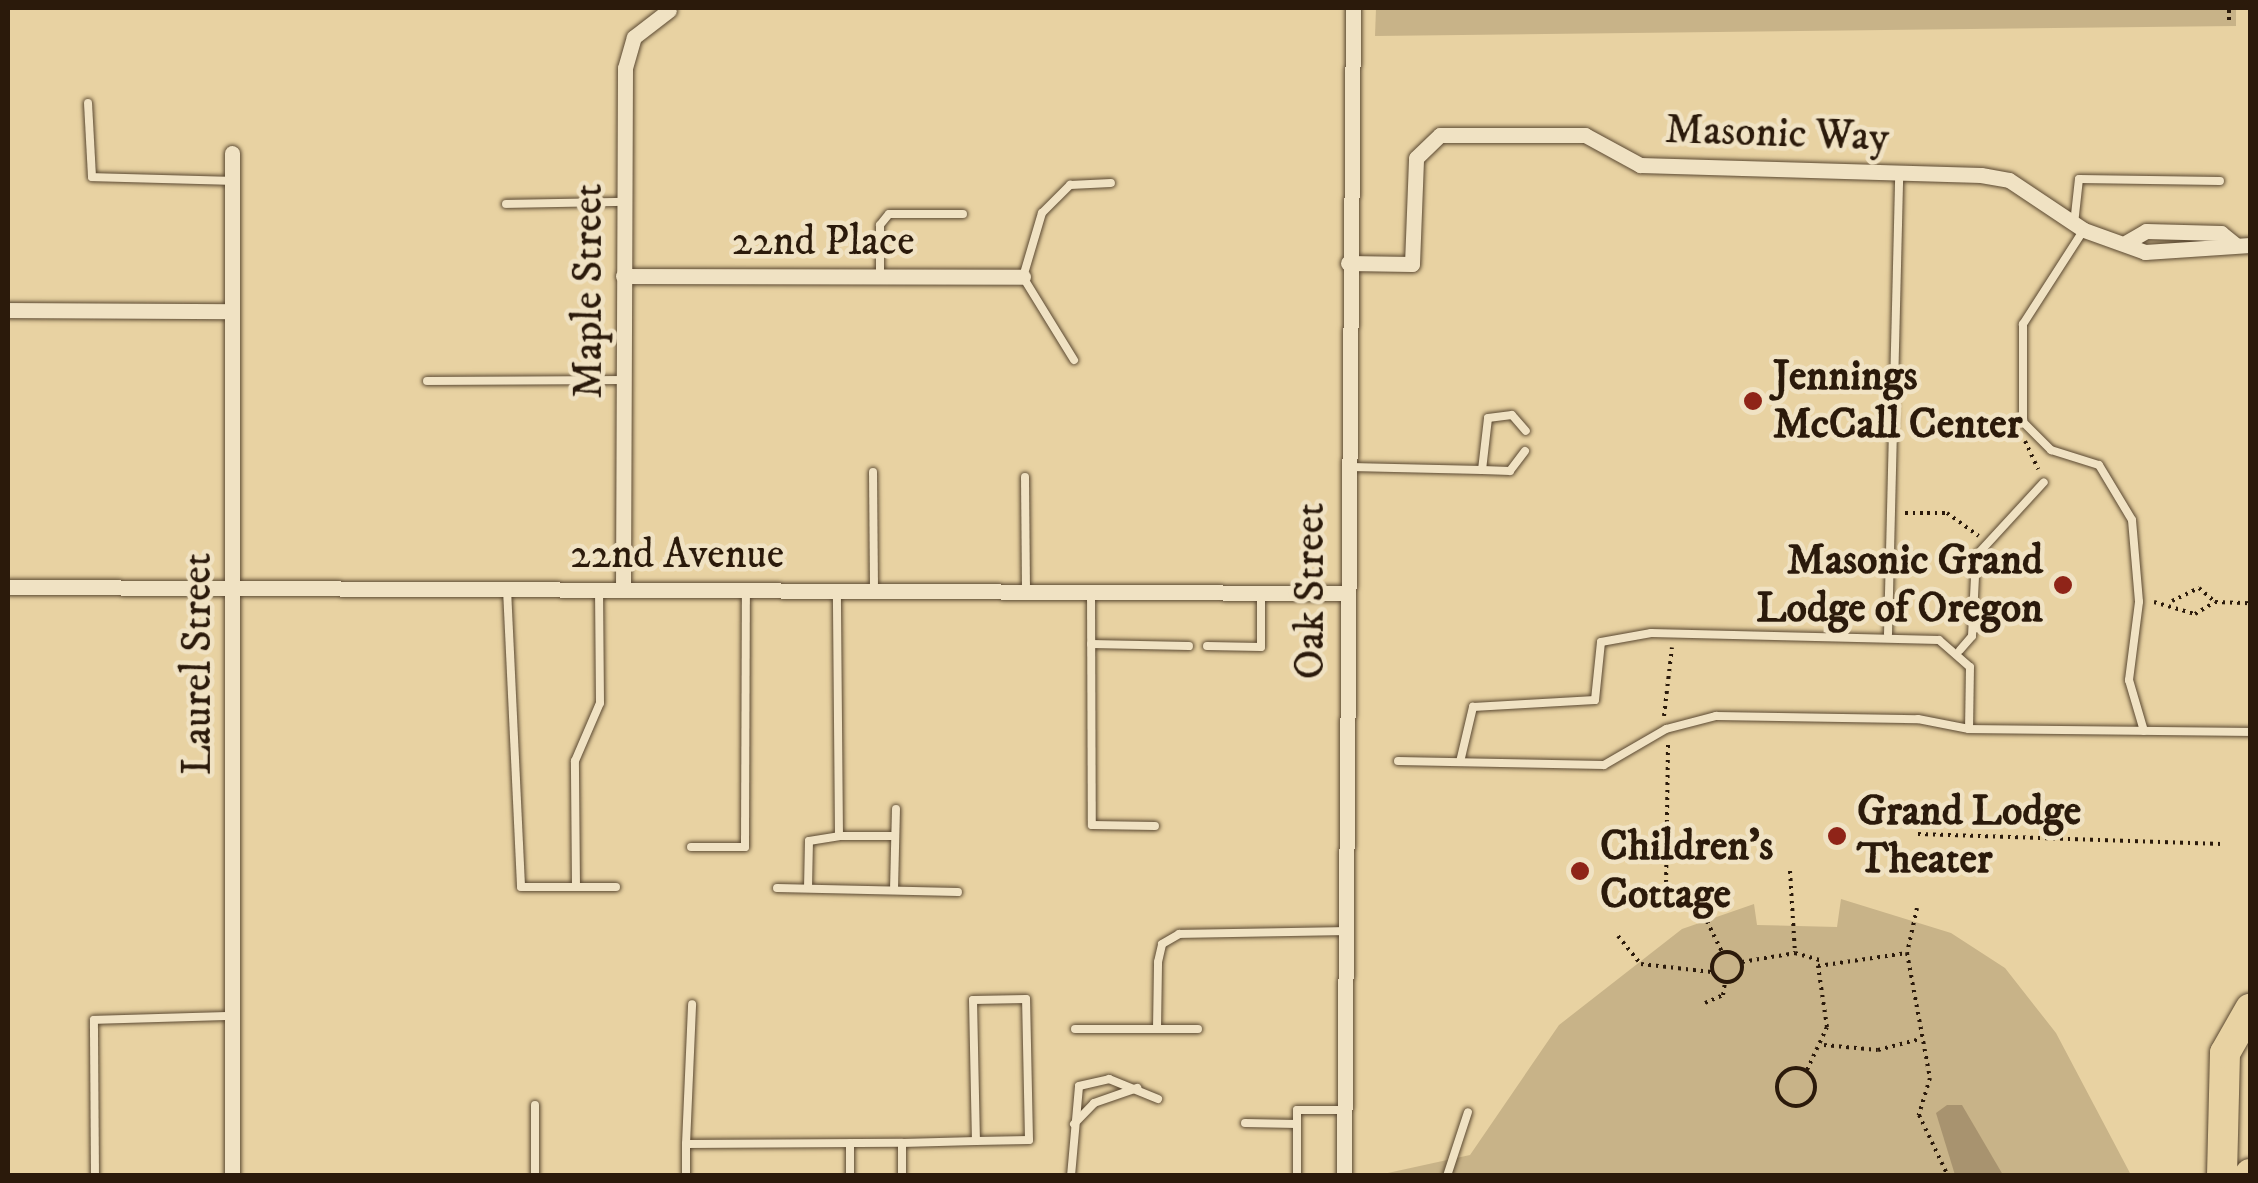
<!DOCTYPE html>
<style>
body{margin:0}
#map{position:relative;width:2258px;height:1183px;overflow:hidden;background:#e8d2a2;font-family:"IM FELL DW Pica",serif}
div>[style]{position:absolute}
.green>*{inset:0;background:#c8b388}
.water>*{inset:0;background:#a8936f}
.path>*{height:4px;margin-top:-2px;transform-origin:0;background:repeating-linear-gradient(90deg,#2b1a0b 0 2.5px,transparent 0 7.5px)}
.path>.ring{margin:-2px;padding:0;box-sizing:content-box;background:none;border:4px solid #2b1a0b;border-radius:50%}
.roads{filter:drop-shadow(0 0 2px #5a4831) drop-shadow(0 0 2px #5a4831)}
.lane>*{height:8px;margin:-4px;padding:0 4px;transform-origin:4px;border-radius:4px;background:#f0e2c3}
.street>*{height:15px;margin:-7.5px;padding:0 7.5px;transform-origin:7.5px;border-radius:7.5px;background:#f0e2c3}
.highway>*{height:30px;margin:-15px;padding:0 15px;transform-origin:15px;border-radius:15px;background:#e8d2a2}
.dots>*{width:28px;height:28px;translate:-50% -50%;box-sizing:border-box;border:5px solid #f0e2c3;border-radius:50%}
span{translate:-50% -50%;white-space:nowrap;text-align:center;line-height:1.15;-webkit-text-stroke:9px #f0e2c3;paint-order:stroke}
.street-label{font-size:42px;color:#2b1a0b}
.poi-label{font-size:42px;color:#2b1a0b;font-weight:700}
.left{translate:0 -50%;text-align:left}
.right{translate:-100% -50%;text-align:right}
.frame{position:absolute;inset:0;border:10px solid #2b1a0b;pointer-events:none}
</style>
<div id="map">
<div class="green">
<div style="clip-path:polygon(1376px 8px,2236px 8px,2236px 26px,1375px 36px)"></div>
<div style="clip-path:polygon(1841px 899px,1951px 933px,2005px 968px,2056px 1033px,2131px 1175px,1374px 1176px,1470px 1155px,1559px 1025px,1682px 929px,1754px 904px,1757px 925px,1837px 927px)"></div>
</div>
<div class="water">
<div style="clip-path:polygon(1947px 1105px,1962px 1105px,2003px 1175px,1955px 1175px,1936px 1113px)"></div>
</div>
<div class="path">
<div style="left:2229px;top:20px;width:12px;rotate:-90deg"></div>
<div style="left:2025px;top:441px;width:31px;rotate:65deg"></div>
<div style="left:1905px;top:513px;width:42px"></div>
<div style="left:1947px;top:513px;width:39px;rotate:36deg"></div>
<div style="left:2172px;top:601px;width:30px;rotate:-26deg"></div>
<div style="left:2199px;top:588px;width:21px;rotate:41deg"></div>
<div style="left:2154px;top:602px;width:43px;rotate:16.3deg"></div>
<div style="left:2195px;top:614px;width:23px;rotate:-31deg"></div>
<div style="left:2215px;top:602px;width:35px;rotate:2deg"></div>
<div style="left:1664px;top:716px;width:69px;rotate:-83.4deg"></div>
<div style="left:1668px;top:745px;width:144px;rotate:90.8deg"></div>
<div style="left:1666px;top:889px;width:22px;rotate:68deg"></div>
<div style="left:1918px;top:834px;width:304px;rotate:1.9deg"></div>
<div style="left:1790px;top:871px;width:82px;rotate:86.5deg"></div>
<div style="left:1697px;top:901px;width:57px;rotate:63.9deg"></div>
<div style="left:1917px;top:908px;width:46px;rotate:102.5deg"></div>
<div style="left:1907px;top:953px;width:127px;rotate:79.6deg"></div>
<div style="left:1930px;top:1078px;width:39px;rotate:107deg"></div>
<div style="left:1919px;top:1115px;width:68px;rotate:64.6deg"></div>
<div style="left:1618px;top:936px;width:36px;rotate:51deg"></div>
<div style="left:1641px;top:964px;width:71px;rotate:6.4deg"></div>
<div class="ring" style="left:1712px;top:952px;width:26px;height:26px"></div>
<div style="left:1742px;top:962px;width:54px;rotate:-9.6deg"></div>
<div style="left:1795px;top:953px;width:29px;rotate:16deg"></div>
<div style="left:1705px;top:1003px;width:20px;rotate:-24deg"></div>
<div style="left:1723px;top:995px;width:12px;rotate:-81deg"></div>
<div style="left:1824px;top:1045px;width:54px;rotate:5.3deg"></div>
<div style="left:1878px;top:1050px;width:43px;rotate:-14.7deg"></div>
<div class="ring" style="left:1777px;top:1068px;width:34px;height:34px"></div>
<div style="left:1807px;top:1070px;width:47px;rotate:-65.1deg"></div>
<div style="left:1827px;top:1027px;width:62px;rotate:-98.4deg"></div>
<div style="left:1818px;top:966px;width:90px;rotate:-8.3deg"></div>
</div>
<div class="roads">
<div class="lane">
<div style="left:88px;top:103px;width:74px;rotate:86.9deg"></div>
<div style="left:92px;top:177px;width:140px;rotate:1.6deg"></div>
<div style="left:506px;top:204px;width:118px;rotate:-1deg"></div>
<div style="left:2074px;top:224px;width:45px;rotate:-83.7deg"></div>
<div style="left:2079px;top:179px;width:141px;rotate:0.8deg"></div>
<div style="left:2083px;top:231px;width:111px;rotate:122.8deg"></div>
<div style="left:2023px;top:324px;width:98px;rotate:90deg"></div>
<div style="left:2023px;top:422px;width:40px;rotate:45deg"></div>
<div style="left:2051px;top:450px;width:50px;rotate:17.4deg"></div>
<div style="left:2099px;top:465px;width:64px;rotate:59deg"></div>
<div style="left:2132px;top:520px;width:82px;rotate:85.1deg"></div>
<div style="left:2139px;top:602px;width:79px;rotate:97.3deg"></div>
<div style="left:2129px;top:680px;width:53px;rotate:73.6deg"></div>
<div style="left:880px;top:277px;width:52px;rotate:-90deg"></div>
<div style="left:880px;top:225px;width:14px;rotate:-51deg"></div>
<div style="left:889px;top:214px;width:74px"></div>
<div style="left:1074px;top:360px;width:97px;rotate:-121.6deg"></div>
<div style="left:1023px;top:277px;width:67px;rotate:-73.5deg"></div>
<div style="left:1042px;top:213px;width:40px;rotate:-45deg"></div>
<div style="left:1070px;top:185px;width:41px;rotate:-2.8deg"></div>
<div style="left:427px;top:381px;width:196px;rotate:-0.3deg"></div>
<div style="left:1525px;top:451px;width:25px;rotate:127deg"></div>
<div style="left:1510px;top:471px;width:28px;rotate:-178deg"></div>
<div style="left:1482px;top:470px;width:52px;rotate:-83.4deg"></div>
<div style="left:1488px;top:418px;width:24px;rotate:-7deg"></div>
<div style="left:1512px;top:415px;width:21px;rotate:49deg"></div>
<div style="left:1351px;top:467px;width:131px;rotate:1.3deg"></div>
<div style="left:873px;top:472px;width:119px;rotate:89.5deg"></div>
<div style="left:1025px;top:477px;width:114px;rotate:89.5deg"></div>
<div style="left:507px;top:589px;width:298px;rotate:87.3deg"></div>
<div style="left:521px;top:887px;width:95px"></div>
<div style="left:1091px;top:592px;width:233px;rotate:89.8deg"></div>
<div style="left:1092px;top:825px;width:63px;rotate:0.9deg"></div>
<div style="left:1888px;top:634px;width:462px;rotate:-88.6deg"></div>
<div style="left:1091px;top:644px;width:98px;rotate:1.2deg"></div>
<div style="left:1207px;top:646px;width:54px;rotate:1.1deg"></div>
<div style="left:1261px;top:647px;width:53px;rotate:-90deg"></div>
<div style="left:1960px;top:650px;width:18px;rotate:-49deg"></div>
<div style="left:1972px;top:636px;width:80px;rotate:-87.1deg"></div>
<div style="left:1976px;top:556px;width:100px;rotate:-47.4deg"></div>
<div style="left:1398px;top:761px;width:206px;rotate:1.1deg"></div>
<div style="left:1604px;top:765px;width:72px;rotate:-30.1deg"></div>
<div style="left:1666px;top:729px;width:52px;rotate:-14.6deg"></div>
<div style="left:1716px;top:716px;width:202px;rotate:0.9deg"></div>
<div style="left:1918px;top:719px;width:52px;rotate:11.1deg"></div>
<div style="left:1460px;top:762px;width:57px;rotate:-76.7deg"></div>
<div style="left:1473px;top:707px;width:122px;rotate:-3.3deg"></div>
<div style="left:1595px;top:700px;width:58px;rotate:-84.1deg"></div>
<div style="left:1601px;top:642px;width:51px;rotate:-10.2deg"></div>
<div style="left:1651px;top:633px;width:288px;rotate:1.4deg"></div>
<div style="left:1939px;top:640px;width:41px;rotate:41.1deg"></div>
<div style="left:1970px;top:667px;width:62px;rotate:90.9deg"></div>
<div style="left:1969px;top:729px;width:281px;rotate:0.6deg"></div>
<div style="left:839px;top:836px;width:56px"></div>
<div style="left:691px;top:847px;width:54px"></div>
<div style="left:745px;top:847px;width:257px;rotate:-89.8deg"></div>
<div style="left:576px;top:887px;width:126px;rotate:-90.5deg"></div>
<div style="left:575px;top:761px;width:63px;rotate:-66.7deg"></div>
<div style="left:600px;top:703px;width:113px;rotate:-90.5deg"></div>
<div style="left:777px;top:888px;width:181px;rotate:1.3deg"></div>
<div style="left:808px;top:888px;width:47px;rotate:-88.8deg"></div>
<div style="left:809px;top:841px;width:30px;rotate:-9deg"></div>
<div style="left:839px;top:836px;width:245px;rotate:-90.5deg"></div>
<div style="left:894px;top:890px;width:81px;rotate:-88.6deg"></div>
<div style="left:1075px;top:1029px;width:123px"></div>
<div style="left:1157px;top:1029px;width:67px;rotate:-89.1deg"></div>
<div style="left:1158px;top:962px;width:18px;rotate:-77deg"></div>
<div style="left:1162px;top:944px;width:20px;rotate:-30deg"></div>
<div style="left:1179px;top:934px;width:166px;rotate:-1deg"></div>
<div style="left:535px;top:1105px;width:71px;rotate:90deg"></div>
<div style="left:1245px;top:1123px;width:52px;rotate:1.1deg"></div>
<div style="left:1074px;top:1124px;width:29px;rotate:-46deg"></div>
<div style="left:1094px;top:1103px;width:46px;rotate:-19.2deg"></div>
<div style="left:850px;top:1143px;width:33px;rotate:90deg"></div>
<div style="left:902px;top:1143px;width:74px;rotate:-1.5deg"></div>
<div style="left:976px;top:1141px;width:53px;rotate:-1.1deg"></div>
<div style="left:1029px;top:1140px;width:141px;rotate:-91.2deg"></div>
<div style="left:1026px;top:999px;width:53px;rotate:178.9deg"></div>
<div style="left:973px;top:1000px;width:141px;rotate:88.8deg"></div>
<div style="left:686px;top:1144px;width:140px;rotate:-87.5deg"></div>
<div style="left:95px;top:1176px;width:156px;rotate:-90.4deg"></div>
<div style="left:94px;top:1020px;width:137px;rotate:-1.7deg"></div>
<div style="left:686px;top:1176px;width:32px;rotate:-90deg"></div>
<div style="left:686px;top:1144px;width:216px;rotate:-0.3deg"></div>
<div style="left:902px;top:1143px;width:33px;rotate:90deg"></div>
<div style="left:1071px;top:1176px;width:90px;rotate:-84.9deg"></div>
<div style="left:1079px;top:1086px;width:31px;rotate:-13deg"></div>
<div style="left:1109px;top:1079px;width:53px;rotate:22.2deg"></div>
<div style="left:1297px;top:1176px;width:66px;rotate:-90deg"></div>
<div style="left:1297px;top:1110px;width:47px"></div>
<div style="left:1447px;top:1176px;width:67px;rotate:-71.8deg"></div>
</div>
<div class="street">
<div style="left:2127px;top:242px;width:22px;rotate:-30deg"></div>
<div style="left:2146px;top:231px;width:75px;rotate:1.5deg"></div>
<div style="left:2221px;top:233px;width:19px;rotate:39deg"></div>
<div style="left:1348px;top:263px;width:64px;rotate:0.9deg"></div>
<div style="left:1412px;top:264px;width:106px;rotate:-87.8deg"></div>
<div style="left:1416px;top:158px;width:33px;rotate:-44deg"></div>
<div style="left:1440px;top:135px;width:145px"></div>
<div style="left:1585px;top:135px;width:63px;rotate:28.6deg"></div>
<div style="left:1640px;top:165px;width:341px;rotate:1.7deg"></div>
<div style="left:1981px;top:175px;width:28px;rotate:10deg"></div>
<div style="left:2009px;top:180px;width:90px;rotate:33.7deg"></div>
<div style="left:2084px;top:230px;width:65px;rotate:19.8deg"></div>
<div style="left:2145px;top:252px;width:105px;rotate:-3.8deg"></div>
<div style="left:623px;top:276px;width:400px;rotate:0.1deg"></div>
<div style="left:8px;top:310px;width:224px;rotate:0.3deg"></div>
<div style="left:8px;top:587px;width:1338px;rotate:0.26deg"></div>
<div style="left:623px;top:590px;width:522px;rotate:-89.78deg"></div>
<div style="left:625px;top:68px;width:32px;rotate:-74deg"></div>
<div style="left:634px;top:37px;width:44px;rotate:-37.6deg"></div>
<div style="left:232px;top:1176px;width:1023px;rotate:-90deg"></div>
<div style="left:1344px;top:1176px;width:1168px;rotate:-89.56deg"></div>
</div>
<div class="highway">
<div style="left:2222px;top:1176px;width:123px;rotate:-88.6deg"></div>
<div style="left:2225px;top:1053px;width:51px;rotate:-60.4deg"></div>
<div style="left:2250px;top:1176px;width:2px;rotate:-90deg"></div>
</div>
</div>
<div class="dots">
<div style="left:1753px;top:401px;background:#8f2418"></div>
<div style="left:2063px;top:585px;background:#8f2418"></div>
<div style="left:1837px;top:836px;background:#8f2418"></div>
<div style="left:1580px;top:871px;background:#8f2418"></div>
</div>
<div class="street-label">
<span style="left:1777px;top:134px;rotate:2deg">Masonic Way</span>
<span style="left:823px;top:242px">22nd Place</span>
<span style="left:589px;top:291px;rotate:-90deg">Maple Street</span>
<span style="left:677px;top:555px">22nd Avenue</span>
<span style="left:1311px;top:591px;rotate:-90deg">Oak Street</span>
<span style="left:198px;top:664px;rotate:-90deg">Laurel Street</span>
</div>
<div class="poi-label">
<span class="left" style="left:1773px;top:401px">Jennings<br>McCall Center</span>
<span class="right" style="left:2043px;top:585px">Masonic Grand<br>Lodge of Oregon</span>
<span class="left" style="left:1857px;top:836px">Grand Lodge<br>Theater</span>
<span class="left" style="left:1600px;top:871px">Children's<br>Cottage</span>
</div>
<div class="frame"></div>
</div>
